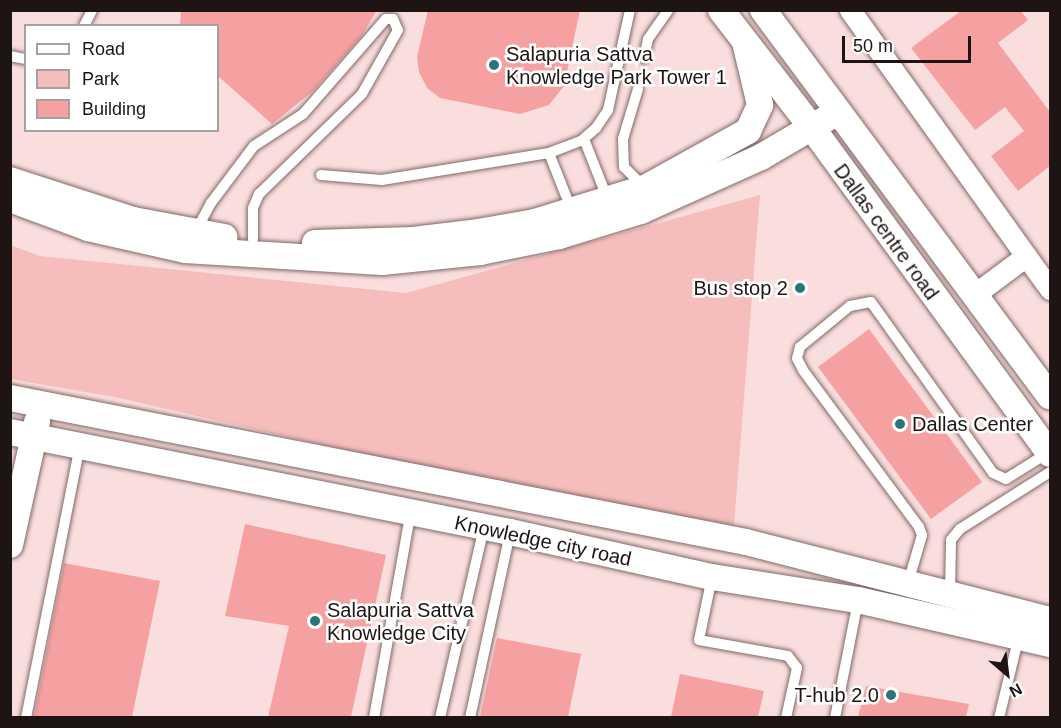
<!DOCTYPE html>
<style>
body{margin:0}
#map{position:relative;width:1061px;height:728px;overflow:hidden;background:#fadedd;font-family:Arial,sans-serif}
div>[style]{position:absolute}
.green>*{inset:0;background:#f5bebd}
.building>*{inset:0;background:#f5a1a2}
.roads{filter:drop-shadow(0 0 2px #816968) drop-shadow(0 0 2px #816968)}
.service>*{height:10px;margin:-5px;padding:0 5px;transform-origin:5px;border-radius:5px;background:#fff}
.minor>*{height:21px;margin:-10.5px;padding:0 10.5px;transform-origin:10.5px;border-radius:10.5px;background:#fff}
.tertiary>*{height:26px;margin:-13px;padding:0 13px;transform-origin:13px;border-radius:13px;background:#fff}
.dots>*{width:16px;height:16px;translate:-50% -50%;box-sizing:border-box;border:3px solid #fff;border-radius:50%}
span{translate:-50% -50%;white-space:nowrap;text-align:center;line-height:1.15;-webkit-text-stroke:5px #fff;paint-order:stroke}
.poi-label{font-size:20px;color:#1d1413}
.left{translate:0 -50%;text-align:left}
.right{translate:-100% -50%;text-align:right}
.street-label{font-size:20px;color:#1d1413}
.frame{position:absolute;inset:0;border:12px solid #1d1413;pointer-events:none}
.legend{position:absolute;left:24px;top:24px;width:195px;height:108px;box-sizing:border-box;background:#fff;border:2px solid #a5a1a1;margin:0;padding:8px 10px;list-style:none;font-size:18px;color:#1d1413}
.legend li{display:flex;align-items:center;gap:12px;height:30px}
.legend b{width:30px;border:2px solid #a5a1a1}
.north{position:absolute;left:977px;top:644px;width:60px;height:60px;-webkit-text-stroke:4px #fff;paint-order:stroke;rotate:152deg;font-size:16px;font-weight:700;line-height:24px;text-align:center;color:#1d1413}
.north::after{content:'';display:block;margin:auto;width:21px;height:27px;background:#1d1413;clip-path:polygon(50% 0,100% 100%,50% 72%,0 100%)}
.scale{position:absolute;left:842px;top:36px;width:129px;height:27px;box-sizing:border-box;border:3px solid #1d1413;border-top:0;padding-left:8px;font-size:18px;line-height:21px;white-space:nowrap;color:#1d1413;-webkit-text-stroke:4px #fff;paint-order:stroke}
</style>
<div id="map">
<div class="green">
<div style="clip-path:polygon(760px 195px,734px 525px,528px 492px,119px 398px,11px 379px,10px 245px,40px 256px,406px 293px)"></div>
</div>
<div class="building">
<div style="clip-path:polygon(181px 10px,377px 10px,361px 37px,313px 91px,272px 124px,218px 76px,218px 26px,180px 26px)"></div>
<div style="clip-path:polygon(428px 10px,580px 10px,564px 86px,549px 105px,520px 114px,440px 98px,427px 88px,419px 72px,417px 57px)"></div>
<div style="clip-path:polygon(962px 10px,1020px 10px,1028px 20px,998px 43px,1050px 112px,1050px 166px,1018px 191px,991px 156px,1024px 131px,1005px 107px,975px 130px,911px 48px)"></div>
<div style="clip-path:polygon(869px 329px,982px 482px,931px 519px,818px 367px)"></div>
<div style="clip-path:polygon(245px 524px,386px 555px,351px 717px,268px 717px,289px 626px,225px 616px)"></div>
<div style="clip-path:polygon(64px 563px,160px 581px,132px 717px,34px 717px)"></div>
<div style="clip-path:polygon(497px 638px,581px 654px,568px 717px,480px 717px)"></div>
<div style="clip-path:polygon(680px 674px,764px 691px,758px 717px,671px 717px)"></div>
<div style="clip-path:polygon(866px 686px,969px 704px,966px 717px,858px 717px)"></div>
</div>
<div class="roads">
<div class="service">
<div style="left:84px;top:26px;width:18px;rotate:-63deg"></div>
<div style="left:10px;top:56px;width:16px;rotate:11deg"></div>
<div style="left:644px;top:58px;width:19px;rotate:-78deg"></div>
<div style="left:648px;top:39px;width:35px;rotate:-55deg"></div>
<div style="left:638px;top:89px;width:52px;rotate:106.7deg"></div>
<div style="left:623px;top:139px;width:28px;rotate:88deg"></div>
<div style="left:624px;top:167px;width:27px;rotate:45deg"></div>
<div style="left:584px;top:139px;width:66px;rotate:68.5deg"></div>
<div style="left:549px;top:153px;width:62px;rotate:68.4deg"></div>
<div style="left:321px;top:175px;width:61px;rotate:4.7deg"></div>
<div style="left:382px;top:180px;width:169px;rotate:-9.2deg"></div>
<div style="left:549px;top:153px;width:34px;rotate:-21deg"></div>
<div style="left:581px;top:141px;width:20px;rotate:-41deg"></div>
<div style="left:596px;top:128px;width:22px;rotate:-56deg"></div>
<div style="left:608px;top:110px;width:102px;rotate:-77.6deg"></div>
<div style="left:196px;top:231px;width:32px;rotate:-62deg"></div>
<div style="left:211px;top:203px;width:71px;rotate:-53deg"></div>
<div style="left:254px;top:146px;width:59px;rotate:-33.1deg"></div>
<div style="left:303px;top:114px;width:126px;rotate:-48.9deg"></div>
<div style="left:386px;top:19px;width:7px"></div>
<div style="left:393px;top:19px;width:12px;rotate:66deg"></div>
<div style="left:398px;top:30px;width:73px;rotate:119.4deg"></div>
<div style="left:362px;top:94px;width:144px;rotate:135.8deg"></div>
<div style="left:259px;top:194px;width:15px;rotate:113deg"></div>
<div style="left:253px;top:208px;width:31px;rotate:90deg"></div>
<div style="left:712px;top:577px;width:64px;rotate:101.7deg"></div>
<div style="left:699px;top:640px;width:90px;rotate:10.2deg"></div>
<div style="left:788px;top:656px;width:15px;rotate:53deg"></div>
<div style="left:797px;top:668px;width:51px;rotate:102.4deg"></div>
<div style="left:908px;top:583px;width:50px;rotate:-73.7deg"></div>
<div style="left:922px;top:535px;width:9px;rotate:-111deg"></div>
<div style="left:919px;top:527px;width:195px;rotate:-126.5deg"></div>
<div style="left:803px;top:370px;width:13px;rotate:-117deg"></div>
<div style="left:797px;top:358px;width:11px;rotate:-75deg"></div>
<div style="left:800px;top:347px;width:65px;rotate:-39.4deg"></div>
<div style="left:850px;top:306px;width:21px;rotate:-11deg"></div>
<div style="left:871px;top:302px;width:210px;rotate:54.5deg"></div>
<div style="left:993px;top:473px;width:14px;rotate:25deg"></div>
<div style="left:1006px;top:479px;width:51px;rotate:-32.1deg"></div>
<div style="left:950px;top:594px;width:54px;rotate:-88.9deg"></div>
<div style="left:951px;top:540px;width:14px;rotate:-51deg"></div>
<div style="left:960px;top:529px;width:107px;rotate:-32.3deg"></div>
<div style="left:26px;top:718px;width:277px;rotate:-78.8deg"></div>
<div style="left:374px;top:718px;width:206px;rotate:-79.9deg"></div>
<div style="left:440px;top:718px;width:195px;rotate:-77deg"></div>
<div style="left:470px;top:718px;width:189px;rotate:-77.8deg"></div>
<div style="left:835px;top:718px;width:119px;rotate:-78.9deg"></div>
<div style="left:999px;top:718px;width:84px;rotate:-76.3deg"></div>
</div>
<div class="minor">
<div style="left:850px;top:10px;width:302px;rotate:54.4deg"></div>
<div style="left:1026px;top:256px;width:64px;rotate:143.3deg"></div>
<div style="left:1026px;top:256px;width:41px;rotate:54deg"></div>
</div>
<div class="tertiary">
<div style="left:721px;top:10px;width:150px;rotate:52.3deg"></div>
<div style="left:813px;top:129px;width:402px;rotate:53.9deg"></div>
<div style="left:763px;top:10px;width:481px;rotate:53.4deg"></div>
<div style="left:10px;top:180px;width:129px;rotate:18deg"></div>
<div style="left:133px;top:220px;width:93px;rotate:10.6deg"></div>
<div style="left:10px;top:199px;width:83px;rotate:20.4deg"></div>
<div style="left:88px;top:228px;width:99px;rotate:12.8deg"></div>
<div style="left:185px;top:250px;width:197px;rotate:3.5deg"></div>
<div style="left:382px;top:262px;width:99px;rotate:-5.8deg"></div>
<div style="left:480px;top:252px;width:81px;rotate:-11.4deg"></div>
<div style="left:559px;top:236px;width:86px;rotate:-17deg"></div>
<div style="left:641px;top:211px;width:132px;rotate:-24.2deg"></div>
<div style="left:761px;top:157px;width:89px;rotate:-30.3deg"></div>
<div style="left:315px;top:243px;width:98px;rotate:-1.8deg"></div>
<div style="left:413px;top:240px;width:65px;rotate:-7deg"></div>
<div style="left:478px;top:232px;width:58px;rotate:-10deg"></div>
<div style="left:535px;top:222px;width:115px;rotate:-17.2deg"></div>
<div style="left:645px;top:188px;width:118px;rotate:-29deg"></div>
<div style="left:748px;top:131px;width:29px;rotate:-65deg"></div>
<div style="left:760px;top:105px;width:65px;rotate:-103.4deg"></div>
<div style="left:10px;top:398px;width:750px;rotate:11.07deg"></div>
<div style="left:746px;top:542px;width:314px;rotate:14.4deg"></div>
<div style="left:10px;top:432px;width:510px;rotate:11.31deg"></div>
<div style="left:510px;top:532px;width:207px;rotate:12.6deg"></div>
<div style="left:712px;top:577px;width:148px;rotate:9deg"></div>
<div style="left:858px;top:600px;width:197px;rotate:12.9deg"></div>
<div style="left:10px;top:545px;width:126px;rotate:-77.6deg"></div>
</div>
</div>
<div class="dots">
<div style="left:494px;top:65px;background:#2b7578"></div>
<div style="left:800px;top:288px;background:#2b7578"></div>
<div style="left:900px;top:424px;background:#2b7578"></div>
<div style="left:315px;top:621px;background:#2b7578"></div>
<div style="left:891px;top:695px;background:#2b7578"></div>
</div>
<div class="poi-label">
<span class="left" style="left:506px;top:66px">Salapuria Sattva<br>Knowledge Park Tower 1</span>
<span class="right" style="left:788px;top:288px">Bus stop 2</span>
<span class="left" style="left:912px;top:424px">Dallas Center</span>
<span class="left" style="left:327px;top:622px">Salapuria Sattva<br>Knowledge City</span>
<span class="right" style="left:879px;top:695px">T-hub 2.0</span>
</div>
<div class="street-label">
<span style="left:886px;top:232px;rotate:54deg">Dallas centre road</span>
<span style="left:543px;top:541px;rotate:12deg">Knowledge city road</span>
</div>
<div class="frame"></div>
<ul class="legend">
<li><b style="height:8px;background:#fff"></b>Road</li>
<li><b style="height:16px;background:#f5bebd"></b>Park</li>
<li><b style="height:16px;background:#f5a1a2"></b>Building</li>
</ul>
<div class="north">N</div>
<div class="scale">50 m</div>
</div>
